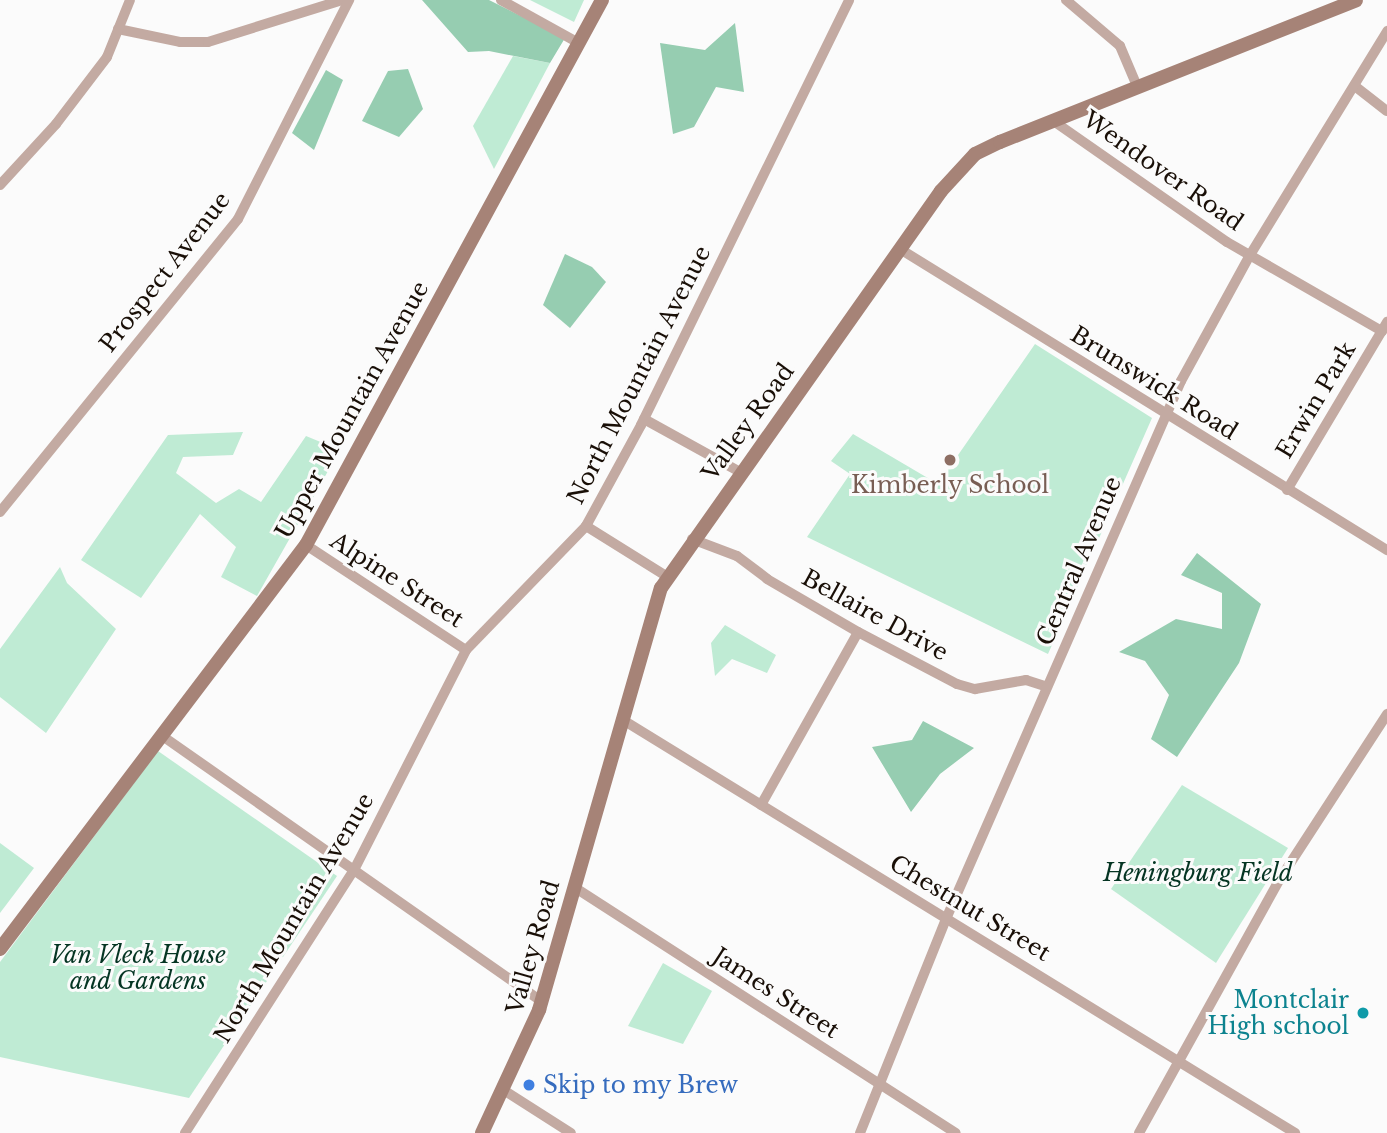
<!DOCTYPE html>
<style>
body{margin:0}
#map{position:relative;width:1387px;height:1133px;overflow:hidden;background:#fbfbfb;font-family:"Libre Baskerville",serif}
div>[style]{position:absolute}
.green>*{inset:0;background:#bfebd4}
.forest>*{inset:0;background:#96cdb1}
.street>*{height:10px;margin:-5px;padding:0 5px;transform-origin:5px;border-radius:5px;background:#c3aaa2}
.secondary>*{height:14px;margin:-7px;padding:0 7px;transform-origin:7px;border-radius:7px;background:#a68377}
.dots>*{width:19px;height:19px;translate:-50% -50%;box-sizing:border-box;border:4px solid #fbfbfb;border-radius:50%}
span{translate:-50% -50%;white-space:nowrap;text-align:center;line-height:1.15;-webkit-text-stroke:6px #fbfbfb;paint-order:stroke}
.street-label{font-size:23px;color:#190f07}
.education-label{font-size:23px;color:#785e54}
.park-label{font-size:23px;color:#053523;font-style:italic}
.culture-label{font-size:23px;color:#0d838f}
.right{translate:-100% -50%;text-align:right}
.shop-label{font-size:23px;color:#366cbe}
.left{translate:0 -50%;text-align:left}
</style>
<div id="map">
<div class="green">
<div style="clip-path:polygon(530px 0,584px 0,574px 22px)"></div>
<div style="clip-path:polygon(513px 56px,550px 63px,494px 169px,473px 126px)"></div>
<div style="clip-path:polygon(1035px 344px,1152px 418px,1048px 654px,807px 537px,850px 474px,831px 461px,853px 434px,938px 484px)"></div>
<div style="clip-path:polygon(243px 432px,233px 455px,183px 457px,176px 473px,216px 503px,239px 489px,261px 502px,306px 436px,340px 450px,257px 596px,221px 577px,236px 547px,200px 514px,141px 598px,81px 560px,168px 435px)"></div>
<div style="clip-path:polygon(60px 567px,67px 583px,116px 629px,46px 733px,0 697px,0 649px)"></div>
<div style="clip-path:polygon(725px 625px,776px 655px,767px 673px,732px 659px,715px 676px,711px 643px)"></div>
<div style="clip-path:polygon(158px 751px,337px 876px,189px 1098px,0 1057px,0 962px)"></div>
<div style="clip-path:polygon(1182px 785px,1288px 848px,1216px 963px,1111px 889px)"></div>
<div style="clip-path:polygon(0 843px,34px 868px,0 913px)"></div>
<div style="clip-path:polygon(663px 963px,712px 991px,683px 1044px,628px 1026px)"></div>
</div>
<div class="forest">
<div style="clip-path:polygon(422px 0,489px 0,565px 38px,550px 63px,489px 51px,468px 52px)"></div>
<div style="clip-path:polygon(735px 23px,744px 92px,716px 87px,694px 127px,673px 134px,660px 43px,705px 50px)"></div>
<div style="clip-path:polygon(408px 69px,423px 109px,399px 137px,362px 121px,388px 71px)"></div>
<div style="clip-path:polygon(326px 70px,343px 80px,314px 150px,292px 133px)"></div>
<div style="clip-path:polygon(565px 254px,592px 267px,606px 282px,570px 328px,543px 305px)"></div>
<div style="clip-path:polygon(1197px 553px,1261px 604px,1239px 663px,1177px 757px,1151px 739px,1169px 695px,1145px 661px,1119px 652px,1176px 619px,1222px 629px,1222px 593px,1181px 575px)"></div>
<div style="clip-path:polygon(923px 721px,974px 748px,940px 774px,911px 812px,872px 747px,912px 740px)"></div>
</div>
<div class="street">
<div style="left:501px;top:0;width:89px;rotate:28.9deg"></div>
<div style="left:1066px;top:0;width:71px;rotate:40.4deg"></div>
<div style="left:1120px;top:46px;width:43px;rotate:67deg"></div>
<div style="left:118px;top:29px;width:63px;rotate:11.8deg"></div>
<div style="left:180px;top:42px;width:28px"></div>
<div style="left:208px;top:42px;width:140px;rotate:-17.4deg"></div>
<div style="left:1356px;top:87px;width:39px;rotate:38deg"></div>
<div style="left:1052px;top:120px;width:213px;rotate:34.9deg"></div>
<div style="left:1227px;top:242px;width:179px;rotate:29.9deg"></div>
<div style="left:0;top:185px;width:83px;rotate:-47.4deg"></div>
<div style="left:56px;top:124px;width:84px;rotate:-52.7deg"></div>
<div style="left:107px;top:57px;width:61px;rotate:-68deg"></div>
<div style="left:900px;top:249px;width:573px;rotate:31.72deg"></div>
<div style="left:644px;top:419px;width:110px;rotate:28.9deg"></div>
<div style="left:1287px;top:490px;width:196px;rotate:-59.2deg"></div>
<div style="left:0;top:512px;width:377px;rotate:-50.9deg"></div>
<div style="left:238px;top:219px;width:246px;rotate:-63.1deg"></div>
<div style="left:586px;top:526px;width:94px;rotate:32deg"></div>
<div style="left:692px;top:539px;width:48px;rotate:20.7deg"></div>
<div style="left:737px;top:556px;width:38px;rotate:37deg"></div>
<div style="left:767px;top:579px;width:105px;rotate:30.2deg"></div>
<div style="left:858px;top:632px;width:112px;rotate:27.7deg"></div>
<div style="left:957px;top:684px;width:19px;rotate:16deg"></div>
<div style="left:975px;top:689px;width:52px;rotate:-10deg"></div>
<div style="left:1026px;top:680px;width:22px;rotate:18deg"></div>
<div style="left:306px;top:545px;width:191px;rotate:33.3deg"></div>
<div style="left:623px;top:720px;width:789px;rotate:31.57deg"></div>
<div style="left:161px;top:735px;width:465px;rotate:35deg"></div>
<div style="left:761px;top:805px;width:198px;rotate:-60.7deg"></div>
<div style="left:574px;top:887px;width:454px;rotate:32.8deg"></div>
<div style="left:505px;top:1091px;width:78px;rotate:32.5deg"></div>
<div style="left:185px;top:1133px;width:313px;rotate:-57.3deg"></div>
<div style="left:354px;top:870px;width:247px;rotate:-63deg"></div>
<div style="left:466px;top:650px;width:173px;rotate:-45.9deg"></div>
<div style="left:586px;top:526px;width:115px;rotate:-61.4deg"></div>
<div style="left:641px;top:425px;width:473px;rotate:-63.9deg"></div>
<div style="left:860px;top:1133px;width:231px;rotate:-68.1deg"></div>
<div style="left:946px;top:919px;width:587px;rotate:-66.4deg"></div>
<div style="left:1181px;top:381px;width:144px;rotate:-61.3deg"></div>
<div style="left:1250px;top:255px;width:263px;rotate:-58.5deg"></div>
<div style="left:1139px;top:1133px;width:291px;rotate:-61deg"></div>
<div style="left:1280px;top:879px;width:197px;rotate:-57deg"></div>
</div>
<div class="secondary">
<div style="left:0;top:949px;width:507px;rotate:-52.86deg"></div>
<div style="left:306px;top:545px;width:620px;rotate:-61.49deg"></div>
<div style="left:482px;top:1133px;width:136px;rotate:-65.1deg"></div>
<div style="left:539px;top:1010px;width:439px;rotate:-73.9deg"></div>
<div style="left:661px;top:588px;width:486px;rotate:-54.8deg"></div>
<div style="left:941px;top:191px;width:50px;rotate:-47.4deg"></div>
<div style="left:975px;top:154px;width:28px;rotate:-26deg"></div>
<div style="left:1000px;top:142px;width:383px;rotate:-21.7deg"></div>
</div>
<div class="dots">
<div style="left:950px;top:460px;background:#8d6e63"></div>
<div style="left:1363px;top:1013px;background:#0f9aa8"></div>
<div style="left:529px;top:1085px;background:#3f7fe0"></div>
</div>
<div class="street-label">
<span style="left:1163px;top:171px;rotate:35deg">Wendover Road</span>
<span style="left:165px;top:272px;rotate:-52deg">Prospect Avenue</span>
<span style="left:639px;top:375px;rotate:-63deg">North Mountain Avenue</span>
<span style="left:1154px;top:383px;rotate:32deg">Brunswick Road</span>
<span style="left:1316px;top:400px;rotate:-59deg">Erwin Park</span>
<span style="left:352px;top:410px;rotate:-61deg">Upper Mountain Avenue</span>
<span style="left:748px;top:422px;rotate:-54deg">Valley Road</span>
<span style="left:1079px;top:561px;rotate:-67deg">Central Avenue</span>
<span style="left:397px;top:580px;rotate:33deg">Alpine Street</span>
<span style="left:875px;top:615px;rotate:29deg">Bellaire Drive</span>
<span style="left:970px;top:908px;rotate:31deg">Chestnut Street</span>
<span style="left:294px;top:918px;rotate:-59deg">North Mountain Avenue</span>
<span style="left:533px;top:947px;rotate:-74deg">Valley Road</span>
<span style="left:776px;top:993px;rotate:33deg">James Street</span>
</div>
<div class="education-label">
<span style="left:950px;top:485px">Kimberly School</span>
</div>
<div class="park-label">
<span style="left:1198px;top:873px">Heningburg Field</span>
<span style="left:138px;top:968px">Van Vleck House<br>and Gardens</span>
</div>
<div class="culture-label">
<span class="right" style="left:1349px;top:1013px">Montclair<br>High school</span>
</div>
<div class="shop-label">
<span class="left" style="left:543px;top:1085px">Skip to my Brew</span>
</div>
</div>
